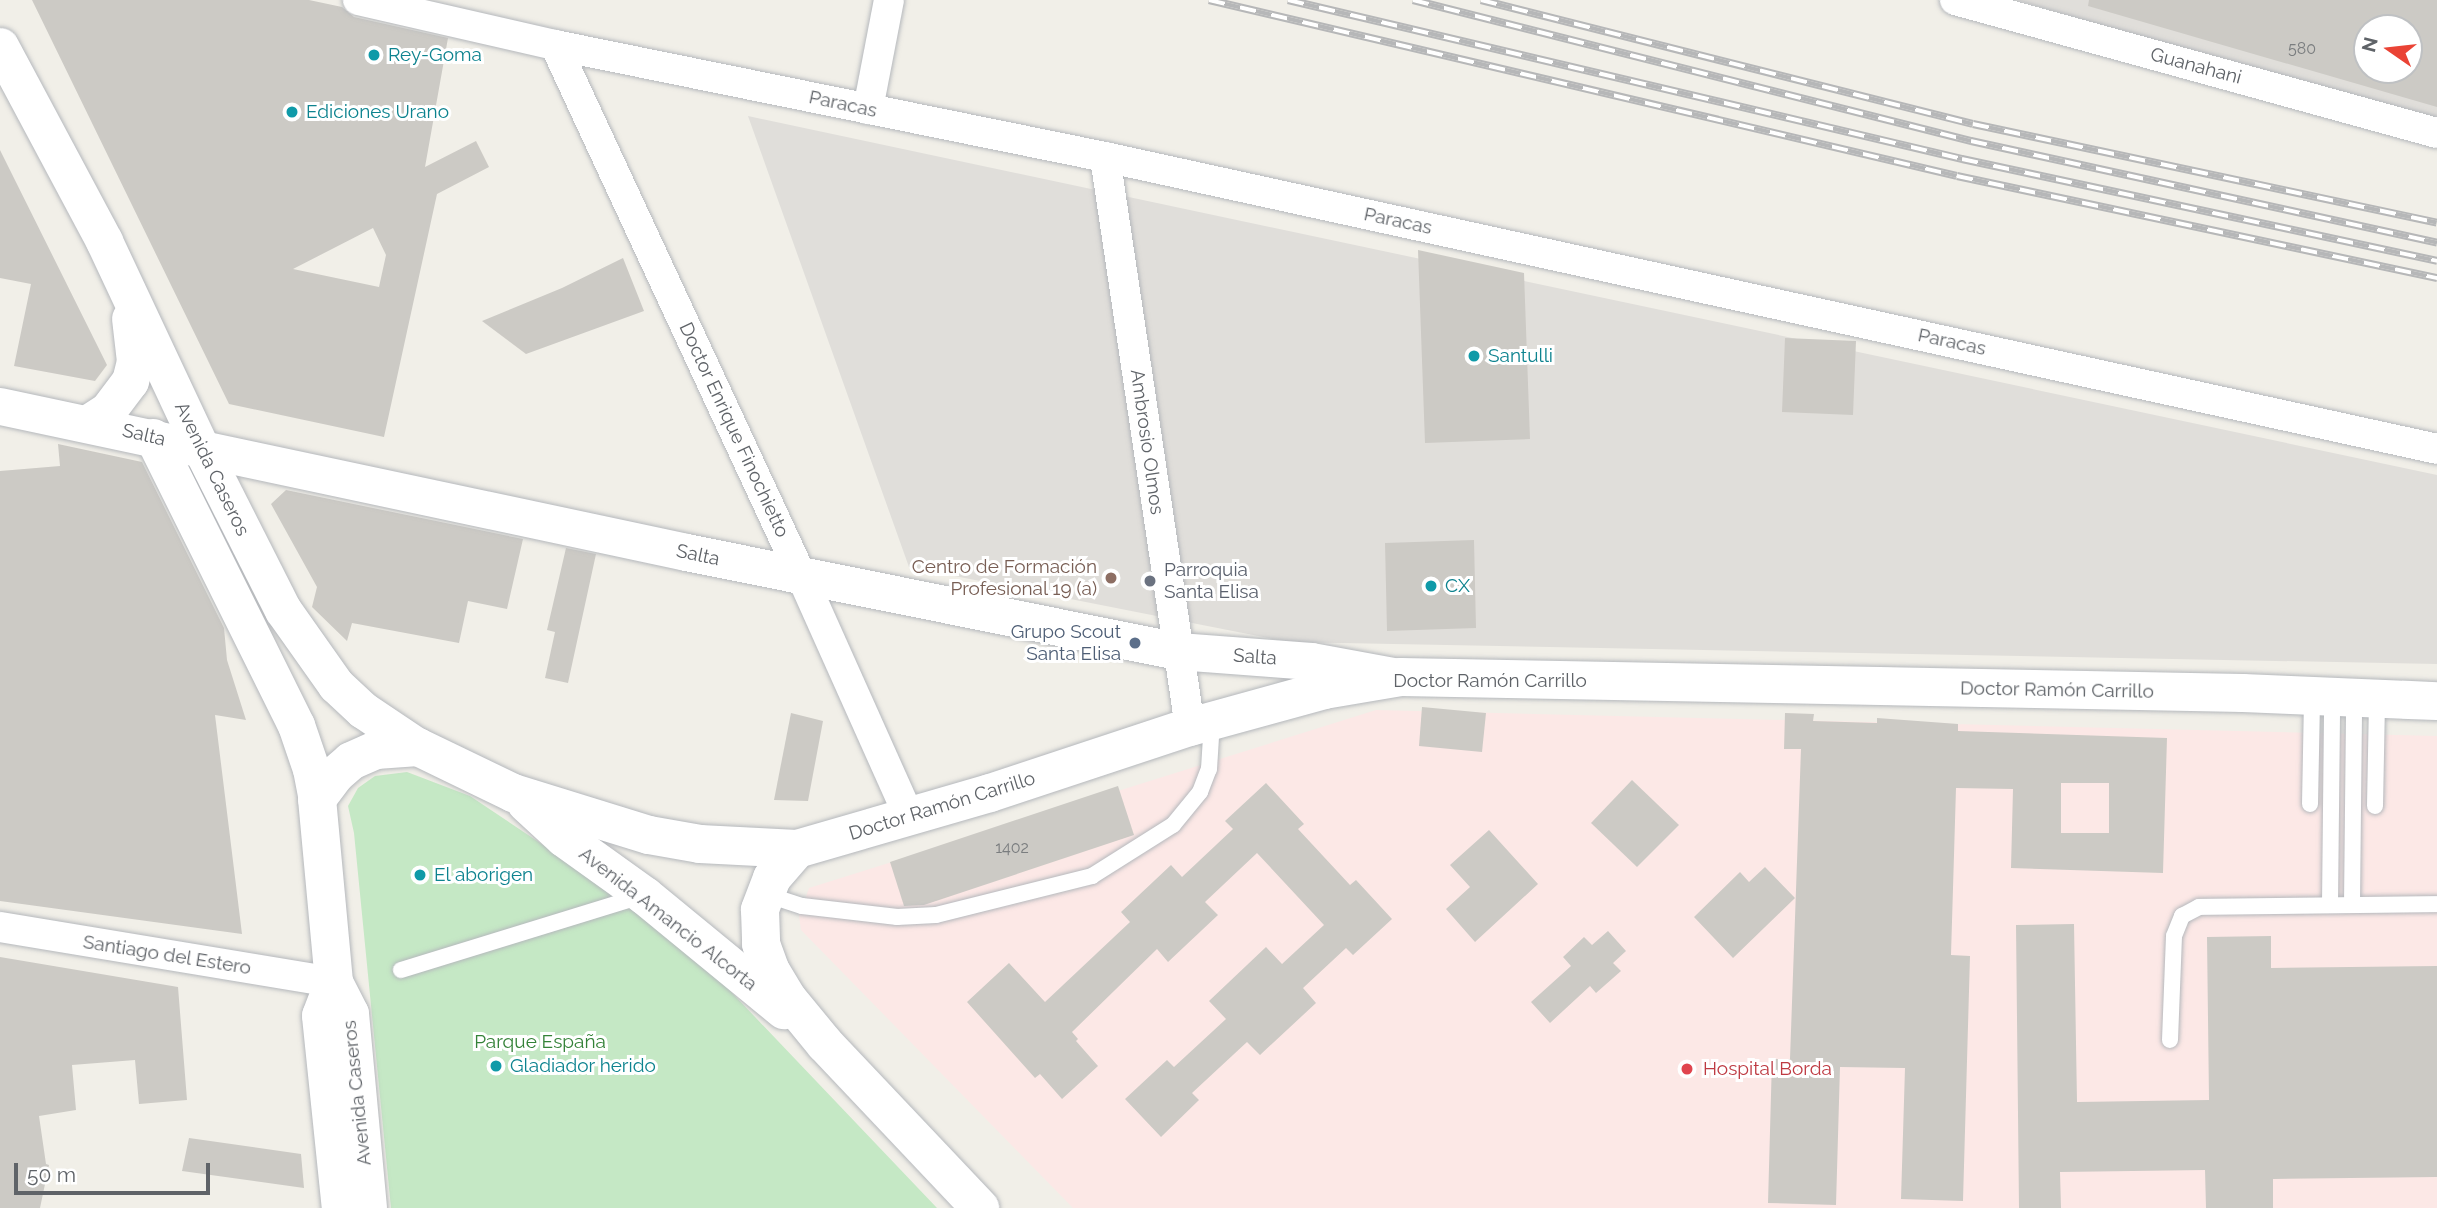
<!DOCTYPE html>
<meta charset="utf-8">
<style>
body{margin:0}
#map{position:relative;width:2437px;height:1208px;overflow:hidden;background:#f1efe8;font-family:Raleway,sans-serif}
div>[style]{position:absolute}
.industrial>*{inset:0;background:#e0deda}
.medical>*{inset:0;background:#fce8e6}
.green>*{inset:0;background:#c5e8c5}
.building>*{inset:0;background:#cccac5}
.roads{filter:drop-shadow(0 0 2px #b5b8bc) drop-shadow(0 0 2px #b5b8bc)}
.service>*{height:16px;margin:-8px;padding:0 8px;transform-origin:8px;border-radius:8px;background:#fff}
.minor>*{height:30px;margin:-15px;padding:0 15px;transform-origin:15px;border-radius:15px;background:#fff}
.tertiary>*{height:37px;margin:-18.5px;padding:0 18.5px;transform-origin:18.5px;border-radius:18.5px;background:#fff}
.secondary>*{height:38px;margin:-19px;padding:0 19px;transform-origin:19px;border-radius:19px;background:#fff}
.rail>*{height:8px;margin-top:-4px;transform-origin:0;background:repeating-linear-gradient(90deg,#fff 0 16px,#b6b7b8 0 32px);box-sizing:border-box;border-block:2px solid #b6b7b8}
.dots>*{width:19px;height:19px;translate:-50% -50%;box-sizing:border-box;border:4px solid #fff;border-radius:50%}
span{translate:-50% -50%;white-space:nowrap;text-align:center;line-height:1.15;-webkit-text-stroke:6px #fff;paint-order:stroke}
.number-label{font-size:16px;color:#7a7d7f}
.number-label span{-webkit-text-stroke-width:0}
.culture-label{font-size:19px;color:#0d838f}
.left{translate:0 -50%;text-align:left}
.street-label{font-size:19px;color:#5f6368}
.education-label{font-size:19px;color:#785e54}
.right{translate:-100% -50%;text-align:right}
.worship-label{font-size:19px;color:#5b616d}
.service-label{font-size:19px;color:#4e5e75}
.park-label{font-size:19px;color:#348238}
.health-label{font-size:19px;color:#be3a42}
.north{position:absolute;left:2353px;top:14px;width:70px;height:70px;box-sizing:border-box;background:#fff;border:2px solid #bfc1c3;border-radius:50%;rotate:284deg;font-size:19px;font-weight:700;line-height:28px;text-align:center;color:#5f6368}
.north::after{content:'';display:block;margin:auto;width:24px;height:32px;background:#ea4335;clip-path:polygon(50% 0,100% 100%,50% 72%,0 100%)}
.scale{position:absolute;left:14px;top:1163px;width:196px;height:32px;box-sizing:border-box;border:4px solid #5f6368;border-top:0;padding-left:9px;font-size:21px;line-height:24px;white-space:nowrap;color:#5f6368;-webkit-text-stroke:5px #fff;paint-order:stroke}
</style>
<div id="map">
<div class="industrial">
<div style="clip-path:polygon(evenodd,2017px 0,2437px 0,2437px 126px,2017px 0,2367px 28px,2409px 28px,2409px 70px,2367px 70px,2367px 28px)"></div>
<div style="clip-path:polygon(748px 116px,2437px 475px,2437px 664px,1288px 642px,909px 567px)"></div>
</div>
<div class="medical">
<div style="clip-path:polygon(1376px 710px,2437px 736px,2437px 1208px,1073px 1208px,801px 930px,799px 916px,809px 888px)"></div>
</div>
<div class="green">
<div style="clip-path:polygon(407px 772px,470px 796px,676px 934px,937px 1208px,391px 1208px,354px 833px,348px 806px,358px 788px,375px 776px)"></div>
</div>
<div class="building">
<div style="clip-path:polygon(evenodd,32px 0,309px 0,342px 7px,354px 17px,448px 38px,425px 167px,476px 141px,489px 167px,437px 194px,384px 437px,229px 404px,32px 0,373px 228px,386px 255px,379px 287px,293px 269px,373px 228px)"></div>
<div style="clip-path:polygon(evenodd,2089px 0,2437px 0,2437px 107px,2088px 6px,2089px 0,2367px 28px,2409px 28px,2409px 70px,2367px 70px,2367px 28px)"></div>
<div style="clip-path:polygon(0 150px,107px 365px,95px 381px,14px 366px,31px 284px,0 278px)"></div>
<div style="clip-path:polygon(1418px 250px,1524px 273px,1530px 439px,1425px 443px)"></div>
<div style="clip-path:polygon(623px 258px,644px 311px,526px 354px,482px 321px,562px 288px)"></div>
<div style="clip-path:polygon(1785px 338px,1856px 341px,1853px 415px,1782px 412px)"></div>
<div style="clip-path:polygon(58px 444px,142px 462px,224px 628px,227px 660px,246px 720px,215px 715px,242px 934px,0 901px,0 471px,60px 466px)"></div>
<div style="clip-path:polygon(286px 490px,523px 539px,507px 609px,468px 601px,459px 643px,352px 623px,347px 641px,312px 607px,317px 587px,271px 504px)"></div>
<div style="clip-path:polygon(1474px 540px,1476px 628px,1387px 631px,1385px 543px)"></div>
<div style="clip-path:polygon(566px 548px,596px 554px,568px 683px,545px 678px,555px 632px,547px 630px)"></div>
<div style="clip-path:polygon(1422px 707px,1486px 713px,1482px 752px,1419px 746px)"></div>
<div style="clip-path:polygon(791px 713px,823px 721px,808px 801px,774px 800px)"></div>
<div style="clip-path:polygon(evenodd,1785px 713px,1814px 714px,1813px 721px,1877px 723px,1877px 718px,1958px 724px,1958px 731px,2167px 738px,2163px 873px,2011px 868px,2013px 789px,1956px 788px,1951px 955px,1970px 956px,1963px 1201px,1901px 1199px,1905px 1068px,1840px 1067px,1836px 1205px,1768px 1203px,1772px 1059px,1790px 1059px,1801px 749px,1784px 749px,1785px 713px,2061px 783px,2109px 783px,2109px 833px,2061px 833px,2061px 783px)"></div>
<div style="clip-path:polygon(1632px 780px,1679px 825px,1637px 867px,1591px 823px)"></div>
<div style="clip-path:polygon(1266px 783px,1304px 824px,1298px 829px,1350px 885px,1356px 880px,1392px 919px,1353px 955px,1346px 948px,1303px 988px,1316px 1003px,1260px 1055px,1247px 1042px,1192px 1093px,1199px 1100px,1161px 1137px,1125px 1099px,1167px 1060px,1174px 1067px,1226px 1019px,1209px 1001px,1266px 947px,1282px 964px,1324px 925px,1257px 853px,1205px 902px,1218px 915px,1168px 962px,1157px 949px,1072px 1032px,1078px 1039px,1076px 1041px,1098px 1066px,1062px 1099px,1040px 1074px,1035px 1078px,967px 1002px,1009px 963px,1045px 1002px,1130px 922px,1121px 912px,1171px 865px,1182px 877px,1233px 829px,1225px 821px)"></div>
<div style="clip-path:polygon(1118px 786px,1134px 835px,924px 905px,904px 906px,890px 862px)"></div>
<div style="clip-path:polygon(1489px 830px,1538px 884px,1475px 942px,1446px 909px,1470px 887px,1450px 865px)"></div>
<div style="clip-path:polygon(1765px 867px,1795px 898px,1733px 958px,1694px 917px,1740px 872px,1749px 882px)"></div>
<div style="clip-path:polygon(2074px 924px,2077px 1102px,2209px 1100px,2207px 937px,2271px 936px,2271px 968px,2437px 966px,2437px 1177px,2273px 1179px,2273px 1208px,2206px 1208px,2205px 1170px,2060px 1172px,2061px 1208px,2019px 1208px,2016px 925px)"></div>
<div style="clip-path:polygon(1608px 931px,1626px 951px,1613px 963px,1621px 971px,1596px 993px,1590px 986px,1550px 1023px,1531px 1002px,1571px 966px,1563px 957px,1584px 937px,1592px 945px)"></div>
<div style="clip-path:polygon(0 957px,178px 987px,187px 1100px,139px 1104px,135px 1060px,72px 1065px,76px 1110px,39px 1116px,46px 1164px,49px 1165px,40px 1208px,0 1208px)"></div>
<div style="clip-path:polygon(189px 1138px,301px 1154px,304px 1188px,182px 1171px)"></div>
</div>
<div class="roads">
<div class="service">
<div style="left:2310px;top:804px;width:108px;rotate:-88.9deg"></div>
<div style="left:2375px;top:806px;width:108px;rotate:-88.9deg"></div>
<div style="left:765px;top:894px;width:39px;rotate:18deg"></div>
<div style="left:802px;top:906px;width:96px;rotate:6.6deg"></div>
<div style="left:897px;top:917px;width:39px;rotate:-3deg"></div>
<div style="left:936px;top:915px;width:161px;rotate:-14deg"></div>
<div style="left:1092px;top:876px;width:96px;rotate:-32.2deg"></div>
<div style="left:1173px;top:825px;width:43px;rotate:-50.7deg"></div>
<div style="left:1200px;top:792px;width:25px;rotate:-69deg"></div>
<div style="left:1209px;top:769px;width:48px;rotate:-86.4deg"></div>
<div style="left:2352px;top:904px;width:207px;rotate:-89.4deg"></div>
<div style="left:2330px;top:905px;width:208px;rotate:-89.4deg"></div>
<div style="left:401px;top:970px;width:249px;rotate:-17.1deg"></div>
<div style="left:2170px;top:1040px;width:104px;rotate:-87.8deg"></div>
<div style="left:2174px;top:936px;width:22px;rotate:-68deg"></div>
<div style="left:2182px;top:916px;width:19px;rotate:-28deg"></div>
<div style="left:2199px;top:907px;width:238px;rotate:-0.7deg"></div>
</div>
<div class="minor">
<div style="left:358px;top:0;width:202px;rotate:12.9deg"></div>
<div style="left:555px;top:45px;width:561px;rotate:11.51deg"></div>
<div style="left:1105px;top:157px;width:1364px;rotate:12.36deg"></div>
<div style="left:1955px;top:0;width:500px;rotate:15.43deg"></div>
<div style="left:555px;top:45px;width:584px;rotate:65.1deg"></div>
<div style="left:801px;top:575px;width:265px;rotate:65.9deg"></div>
<div style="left:868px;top:109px;width:111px;rotate:-79.1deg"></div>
<div style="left:1105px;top:157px;width:576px;rotate:81.52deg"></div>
<div style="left:0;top:927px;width:338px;rotate:9.4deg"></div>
</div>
<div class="tertiary">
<div style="left:0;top:46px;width:221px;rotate:61.9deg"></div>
<div style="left:104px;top:241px;width:229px;rotate:64.9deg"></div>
<div style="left:201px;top:448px;width:182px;rotate:63.2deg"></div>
<div style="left:283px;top:610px;width:92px;rotate:54.8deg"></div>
<div style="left:336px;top:685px;width:37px;rotate:43deg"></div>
<div style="left:363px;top:710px;width:66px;rotate:33.9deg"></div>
<div style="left:0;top:406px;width:701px;rotate:12.01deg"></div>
<div style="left:686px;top:552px;width:502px;rotate:11.38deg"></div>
<div style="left:1178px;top:651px;width:133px;rotate:4.3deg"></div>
<div style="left:1311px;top:661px;width:83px;rotate:10.4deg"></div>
<div style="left:88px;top:423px;width:24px;rotate:-33deg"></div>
<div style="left:108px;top:410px;width:36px;rotate:-53deg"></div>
<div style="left:130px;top:381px;width:21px;rotate:-76deg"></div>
<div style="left:135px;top:361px;width:43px;rotate:-96.6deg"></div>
<div style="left:153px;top:437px;width:322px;rotate:63.6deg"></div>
<div style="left:296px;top:725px;width:46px;rotate:71.2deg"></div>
<div style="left:311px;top:769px;width:31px;rotate:79deg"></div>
</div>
<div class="secondary">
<div style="left:526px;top:803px;width:52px;rotate:42.6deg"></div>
<div style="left:564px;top:838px;width:100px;rotate:35.6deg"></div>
<div style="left:645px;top:896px;width:180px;rotate:39.4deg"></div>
<div style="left:797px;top:849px;width:38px;rotate:131deg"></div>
<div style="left:772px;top:878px;width:34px;rotate:111deg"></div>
<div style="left:760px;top:910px;width:34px;rotate:88deg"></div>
<div style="left:761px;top:944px;width:29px;rotate:70deg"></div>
<div style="left:771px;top:971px;width:33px;rotate:59deg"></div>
<div style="left:788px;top:999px;width:58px;rotate:50.6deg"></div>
<div style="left:825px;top:1044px;width:226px;rotate:46.6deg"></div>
<div style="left:334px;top:982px;width:36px;rotate:111deg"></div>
<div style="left:321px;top:1016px;width:193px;rotate:84.1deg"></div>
<div style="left:368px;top:1208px;width:195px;rotate:-95.3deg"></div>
<div style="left:350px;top:1014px;width:36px;rotate:-117deg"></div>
<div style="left:334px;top:982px;width:184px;rotate:-95.3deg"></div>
<div style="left:317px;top:799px;width:30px;rotate:-53deg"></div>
<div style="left:335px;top:775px;width:21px;rotate:-41deg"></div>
<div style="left:351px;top:761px;width:27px;rotate:-24deg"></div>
<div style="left:376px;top:750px;width:42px;rotate:-4.1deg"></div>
<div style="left:418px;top:747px;width:106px;rotate:25.8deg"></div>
<div style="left:513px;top:793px;width:142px;rotate:17.2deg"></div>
<div style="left:649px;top:835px;width:52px;rotate:10deg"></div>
<div style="left:700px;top:844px;width:97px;rotate:3deg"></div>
<div style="left:797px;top:849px;width:201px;rotate:-16.2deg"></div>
<div style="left:990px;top:793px;width:211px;rotate:-18.3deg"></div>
<div style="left:1190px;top:727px;width:139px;rotate:-15.4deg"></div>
<div style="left:1324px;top:690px;width:78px;rotate:-9.6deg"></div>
<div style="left:1401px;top:677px;width:842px;rotate:1.09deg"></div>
<div style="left:2243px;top:693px;width:194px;rotate:2.4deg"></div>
</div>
</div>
<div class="rail">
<div style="left:1209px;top:0;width:768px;rotate:13.24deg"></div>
<div style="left:1957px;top:176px;width:491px;rotate:12deg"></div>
<div style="left:1288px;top:0;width:693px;rotate:13.27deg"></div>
<div style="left:1962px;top:159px;width:486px;rotate:12.1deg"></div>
<div style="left:1413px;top:0;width:576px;rotate:14.18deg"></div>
<div style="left:1971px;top:141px;width:477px;rotate:12.3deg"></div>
<div style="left:1481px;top:0;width:507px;rotate:14.15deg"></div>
<div style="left:1973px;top:124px;width:474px;rotate:12deg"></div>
</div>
<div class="dots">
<div style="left:374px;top:55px;background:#0f9aa8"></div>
<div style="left:292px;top:112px;background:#0f9aa8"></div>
<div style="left:1474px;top:356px;background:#0f9aa8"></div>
<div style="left:1111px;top:578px;background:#8d6e63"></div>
<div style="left:1150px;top:581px;background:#6b7280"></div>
<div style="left:1431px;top:586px;background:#0f9aa8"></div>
<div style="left:1135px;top:643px;background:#5c6f8a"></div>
<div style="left:420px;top:875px;background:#0f9aa8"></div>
<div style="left:496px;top:1066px;background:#0f9aa8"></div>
<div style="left:1687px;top:1069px;background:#e0444e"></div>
</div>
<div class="number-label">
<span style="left:2302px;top:49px">580</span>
<span style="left:1012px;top:848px">1402</span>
</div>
<div class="culture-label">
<span class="left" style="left:388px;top:55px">Rey-Goma</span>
<span class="left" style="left:306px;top:112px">Ediciones Urano</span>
<span class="left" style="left:1488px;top:356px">Santulli</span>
<span class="left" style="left:1445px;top:586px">CX</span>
<span class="left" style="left:434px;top:875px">El aborigen</span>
<span class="left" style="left:510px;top:1066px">Gladiador herido</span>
</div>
<div class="street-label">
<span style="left:2196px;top:66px;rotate:15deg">Guanahani</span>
<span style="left:843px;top:104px;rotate:12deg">Paracas</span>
<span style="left:1398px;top:221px;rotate:12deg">Paracas</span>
<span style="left:1952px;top:342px;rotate:12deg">Paracas</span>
<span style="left:734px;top:430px;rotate:65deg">Doctor Enrique Finochietto</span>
<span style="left:144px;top:435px;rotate:13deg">Salta</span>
<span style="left:1147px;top:442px;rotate:82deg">Ambrosio Olmos</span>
<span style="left:212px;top:469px;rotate:64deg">Avenida Caseros</span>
<span style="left:698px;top:555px;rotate:12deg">Salta</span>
<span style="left:1255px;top:657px;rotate:4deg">Salta</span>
<span style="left:1490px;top:681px">Doctor Ramón Carrillo</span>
<span style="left:2057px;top:690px;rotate:1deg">Doctor Ramón Carrillo</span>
<span style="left:942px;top:806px;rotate:-17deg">Doctor Ramón Carrillo</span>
<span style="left:668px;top:919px;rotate:38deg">Avenida Amancio Alcorta</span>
<span style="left:167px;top:955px;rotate:9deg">Santiago del Estero</span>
<span style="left:357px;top:1093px;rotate:-96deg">Avenida Caseros</span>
</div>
<div class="education-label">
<span class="right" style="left:1097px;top:578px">Centro de Formación<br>Profesional 19 (a)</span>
</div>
<div class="worship-label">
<span class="left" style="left:1164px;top:581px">Parroquia<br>Santa Elisa</span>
</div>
<div class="service-label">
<span class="right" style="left:1121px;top:643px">Grupo Scout<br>Santa Elisa</span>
</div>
<div class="park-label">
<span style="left:540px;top:1042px">Parque España</span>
</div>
<div class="health-label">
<span class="left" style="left:1703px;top:1069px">Hospital Borda</span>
</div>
<div class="north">N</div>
<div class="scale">50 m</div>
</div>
